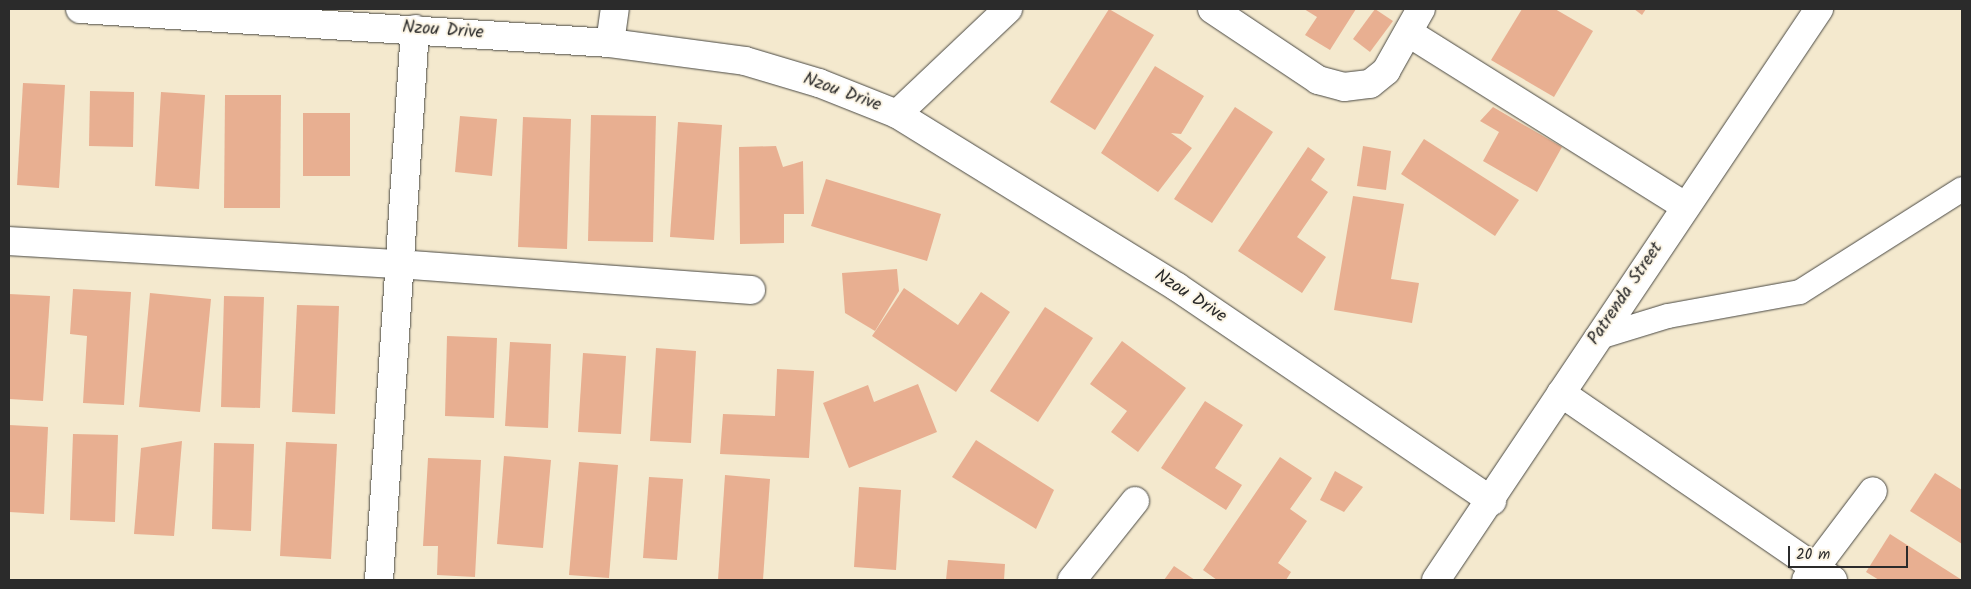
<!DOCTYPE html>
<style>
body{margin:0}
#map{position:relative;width:1971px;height:589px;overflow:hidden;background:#f4e9ce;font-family:Kalam,sans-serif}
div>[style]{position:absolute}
.building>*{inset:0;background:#e8af91}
.roads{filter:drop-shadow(0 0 1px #494843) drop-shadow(0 0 1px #494843)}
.service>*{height:24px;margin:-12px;padding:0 12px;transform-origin:12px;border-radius:12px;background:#fff}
.minor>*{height:28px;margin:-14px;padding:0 14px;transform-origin:14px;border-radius:14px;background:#fff}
.tertiary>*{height:28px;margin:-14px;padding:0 14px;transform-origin:14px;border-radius:14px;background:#fff}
span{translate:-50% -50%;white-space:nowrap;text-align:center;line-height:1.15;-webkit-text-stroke:4px #fcf5e5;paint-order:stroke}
.street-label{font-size:18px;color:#2b2b2b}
.frame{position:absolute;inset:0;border:10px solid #2b2b2b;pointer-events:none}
.scale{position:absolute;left:1788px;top:546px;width:120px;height:22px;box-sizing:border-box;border:2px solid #2b2b2b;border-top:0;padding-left:6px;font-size:15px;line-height:18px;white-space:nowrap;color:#2b2b2b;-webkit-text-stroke:4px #fcf5e5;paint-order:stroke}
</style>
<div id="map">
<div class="building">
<div style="clip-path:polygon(1109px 9px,1154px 35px,1095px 130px,1050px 102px)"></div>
<div style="clip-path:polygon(1304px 9px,1356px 9px,1330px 50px,1305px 35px,1317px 17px)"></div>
<div style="clip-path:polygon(1375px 9px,1393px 21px,1370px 52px,1353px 39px)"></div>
<div style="clip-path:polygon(1522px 9px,1555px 9px,1593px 31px,1554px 97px,1491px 60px)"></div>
<div style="clip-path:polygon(1634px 9px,1646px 9px,1642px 15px)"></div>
<div style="clip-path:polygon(1155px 66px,1204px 96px,1181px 134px,1171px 133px,1192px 148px,1158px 192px,1101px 153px)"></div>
<div style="clip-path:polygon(23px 83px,65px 85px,59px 188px,17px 185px)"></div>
<div style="clip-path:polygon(90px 91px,134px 92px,133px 147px,89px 146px)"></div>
<div style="clip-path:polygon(161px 92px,205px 95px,199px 189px,155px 186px)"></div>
<div style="clip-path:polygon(225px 95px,281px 95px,280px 208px,224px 208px)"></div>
<div style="clip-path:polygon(1235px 107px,1273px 132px,1212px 223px,1174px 199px)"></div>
<div style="clip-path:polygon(1493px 107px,1562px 147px,1537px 192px,1483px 161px,1499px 132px,1480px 121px)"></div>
<div style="clip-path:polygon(303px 113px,350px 113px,350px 176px,303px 176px)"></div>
<div style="clip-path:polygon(591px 115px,656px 116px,653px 242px,588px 241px)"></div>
<div style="clip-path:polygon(460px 116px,497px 119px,492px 176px,455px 172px)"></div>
<div style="clip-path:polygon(523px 117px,571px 119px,567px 249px,518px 247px)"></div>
<div style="clip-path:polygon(678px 122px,722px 125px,714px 240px,670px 237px)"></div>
<div style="clip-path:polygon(1424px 139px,1519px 200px,1495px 236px,1401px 174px)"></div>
<div style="clip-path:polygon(776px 146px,783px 167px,803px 161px,804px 214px,784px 214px,784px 243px,740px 244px,739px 147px)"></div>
<div style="clip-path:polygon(1363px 146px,1391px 151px,1386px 190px,1357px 186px)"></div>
<div style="clip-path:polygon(1308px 147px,1325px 159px,1311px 180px,1328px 192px,1297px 237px,1326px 257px,1302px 293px,1238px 251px)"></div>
<div style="clip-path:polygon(826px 179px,941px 214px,927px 261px,811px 226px)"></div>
<div style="clip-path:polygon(1353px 196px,1404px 204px,1391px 279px,1419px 283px,1412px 323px,1334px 310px)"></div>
<div style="clip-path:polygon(897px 269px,899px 291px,875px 331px,845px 313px,842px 273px)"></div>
<div style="clip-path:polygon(904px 288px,958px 325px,981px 292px,1010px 312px,956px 392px,872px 336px)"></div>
<div style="clip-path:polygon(73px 289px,131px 292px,124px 405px,83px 403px,87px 336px,70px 334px)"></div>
<div style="clip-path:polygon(150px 293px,211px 299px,200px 412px,139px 407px)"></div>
<div style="clip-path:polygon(9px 294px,50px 296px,43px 401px,9px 399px)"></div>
<div style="clip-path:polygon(224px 296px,264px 297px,260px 408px,221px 407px)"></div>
<div style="clip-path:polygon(297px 305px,339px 306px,335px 414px,292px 412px)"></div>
<div style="clip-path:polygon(1045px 307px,1093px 338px,1038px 422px,990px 391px)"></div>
<div style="clip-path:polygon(447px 336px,497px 338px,494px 418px,445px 416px)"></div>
<div style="clip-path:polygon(1122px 341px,1186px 388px,1138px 452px,1111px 432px,1127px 411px,1090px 384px)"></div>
<div style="clip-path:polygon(510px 342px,551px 344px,548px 428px,505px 426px)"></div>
<div style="clip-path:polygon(656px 348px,696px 351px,691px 443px,650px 441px)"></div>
<div style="clip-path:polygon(583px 353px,626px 356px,621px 434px,578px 432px)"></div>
<div style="clip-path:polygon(777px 369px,814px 371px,809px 458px,720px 454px,723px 414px,775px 416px)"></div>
<div style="clip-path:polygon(918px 384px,937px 432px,849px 468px,823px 403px,868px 385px,874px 402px)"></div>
<div style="clip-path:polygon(1205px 401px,1243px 425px,1215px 468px,1242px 485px,1226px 510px,1161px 468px)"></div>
<div style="clip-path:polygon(9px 425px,48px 427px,44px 514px,9px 512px)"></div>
<div style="clip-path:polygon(73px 434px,118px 435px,115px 522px,70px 520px)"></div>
<div style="clip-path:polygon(976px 440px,1054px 490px,1036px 529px,952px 477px)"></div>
<div style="clip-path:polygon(182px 441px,174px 536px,134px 534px,141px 448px)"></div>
<div style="clip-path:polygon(286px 442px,337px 444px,331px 559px,280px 556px)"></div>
<div style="clip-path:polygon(214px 443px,254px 444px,251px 531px,212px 529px)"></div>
<div style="clip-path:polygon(504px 456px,551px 460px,543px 548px,497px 544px)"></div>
<div style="clip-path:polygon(1280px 457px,1312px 478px,1290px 509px,1307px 521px,1278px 563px,1291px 572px,1286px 580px,1217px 580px,1203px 570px)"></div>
<div style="clip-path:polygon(428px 458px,481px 460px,475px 577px,437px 575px,438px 546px,423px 546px)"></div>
<div style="clip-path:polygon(579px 462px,618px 465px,609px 578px,569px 575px)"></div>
<div style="clip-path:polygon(1335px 471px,1363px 487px,1344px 512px,1320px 500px)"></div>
<div style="clip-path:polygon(1935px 473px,1962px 490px,1962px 544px,1910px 511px)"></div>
<div style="clip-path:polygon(725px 475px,770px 479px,763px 580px,718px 580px)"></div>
<div style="clip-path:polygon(649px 477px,683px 479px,677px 560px,643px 558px)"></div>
<div style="clip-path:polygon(859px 487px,901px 490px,896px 570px,854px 567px)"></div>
<div style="clip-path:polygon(1890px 534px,1962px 580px,1879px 580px,1866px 572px)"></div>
<div style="clip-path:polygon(948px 560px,1005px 564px,1004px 580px,946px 580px)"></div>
<div style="clip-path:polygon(1174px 566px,1195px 580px,1164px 580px)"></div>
</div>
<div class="roads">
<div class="service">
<div style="left:1596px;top:338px;width:75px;rotate:-17deg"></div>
<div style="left:1668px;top:316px;width:134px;rotate:-10.3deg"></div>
<div style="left:1800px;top:292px;width:192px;rotate:-32.4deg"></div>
</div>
<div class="minor">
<div style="left:80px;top:9px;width:531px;rotate:3.67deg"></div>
<div style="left:610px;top:43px;width:136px;rotate:7.6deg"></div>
<div style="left:745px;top:61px;width:77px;rotate:16.6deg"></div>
<div style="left:819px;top:83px;width:84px;rotate:21.7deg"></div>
<div style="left:897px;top:114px;width:329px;rotate:31.7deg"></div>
<div style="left:1177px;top:287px;width:381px;rotate:34.2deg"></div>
<div style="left:1212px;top:9px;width:128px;rotate:33.8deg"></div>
<div style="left:1318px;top:80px;width:27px;rotate:15deg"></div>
<div style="left:1344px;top:87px;width:26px;rotate:-7deg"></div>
<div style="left:1370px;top:84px;width:21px;rotate:-39deg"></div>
<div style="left:1386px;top:71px;width:71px;rotate:-60.6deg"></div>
<div style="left:1409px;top:33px;width:326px;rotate:32.1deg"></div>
<div style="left:610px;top:43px;width:34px;rotate:-82deg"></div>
<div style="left:897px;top:114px;width:153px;rotate:-43.4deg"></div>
<div style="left:9px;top:241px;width:390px;rotate:3.4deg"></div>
<div style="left:398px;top:264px;width:354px;rotate:4.2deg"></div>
<div style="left:1561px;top:393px;width:330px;rotate:34.5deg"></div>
<div style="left:379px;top:580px;width:552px;rotate:-86.26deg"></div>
<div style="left:1072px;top:580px;width:101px;rotate:-51.4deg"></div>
<div style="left:1806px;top:580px;width:111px;rotate:-53deg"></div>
</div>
<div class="tertiary">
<div style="left:1436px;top:580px;width:688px;rotate:-56.15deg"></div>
</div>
</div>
<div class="street-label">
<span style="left:443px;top:31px;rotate:4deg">Nzou Drive</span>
<span style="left:842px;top:93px;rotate:20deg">Nzou Drive</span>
<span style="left:1626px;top:294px;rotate:-56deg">Patrenda Street</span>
<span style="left:1190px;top:297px;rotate:33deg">Nzou Drive</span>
</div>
<div class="frame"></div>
<div class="scale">20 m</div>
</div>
